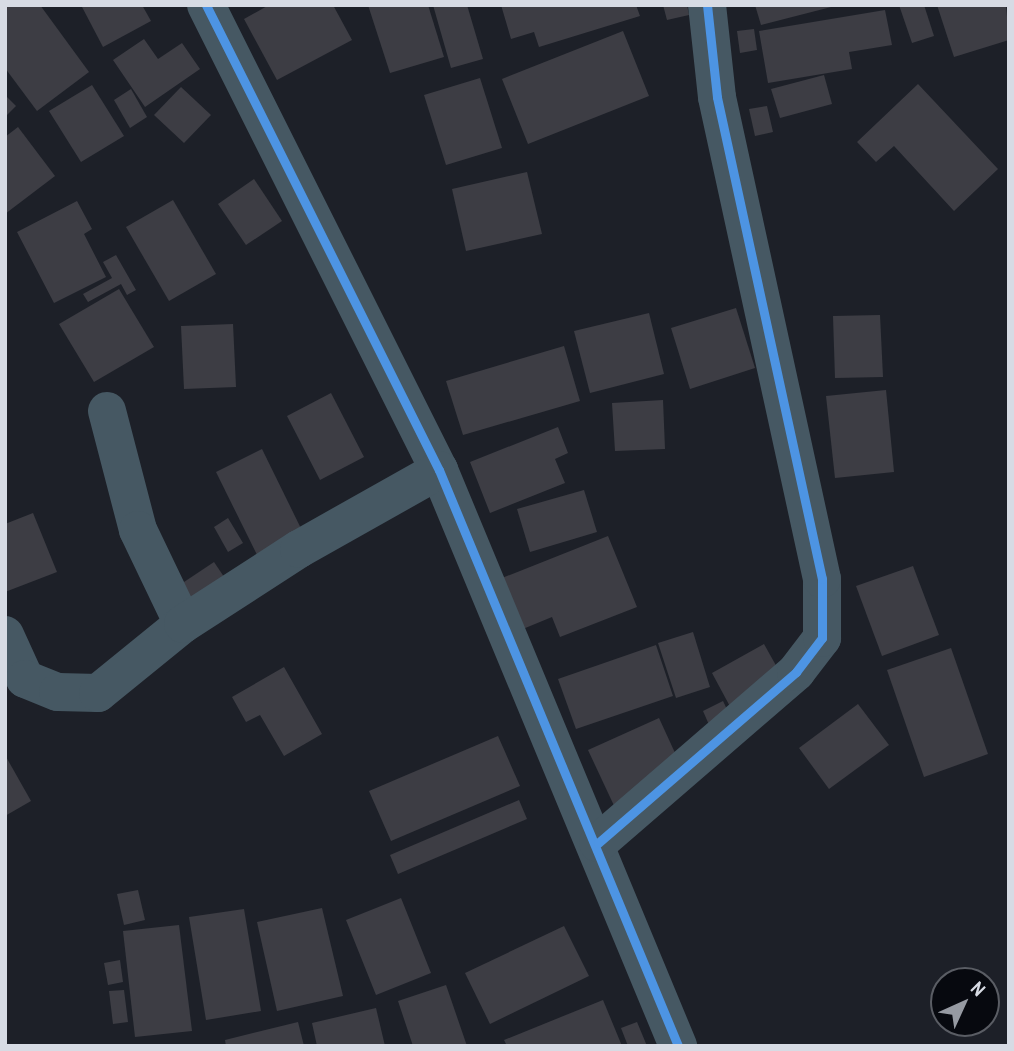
<!DOCTYPE html>
<style>
body{margin:0}
#map{position:relative;width:1014px;height:1051px;overflow:hidden;background:#1d2028;font-family:"Archivo Narrow",sans-serif}
div>[style]{position:absolute}
.building>*{inset:0;background:#3d3d44}
.minor>*{height:38px;margin:-19px;padding:0 19px;transform-origin:19px;border-radius:19px;background:#465863}
.cycleway>*{height:9px;margin:-4.5px;padding:0 4.5px;transform-origin:4.5px;border-radius:4.5px;background:#4d94e3}
span{translate:-50% -50%;white-space:nowrap;text-align:center;line-height:1.15;-webkit-text-stroke:5px #07090f;paint-order:stroke}
.frame{position:absolute;inset:0;border:7px solid #d7dbe4;pointer-events:none}
.north{position:absolute;left:930px;top:967px;width:70px;height:70px;box-sizing:border-box;background:#07090f;border:2px solid #5a5d64;border-radius:50%;rotate:45deg;font-size:19px;font-weight:700;line-height:28px;text-align:center;color:#d7dbe4}
.north::after{content:'';display:block;margin:auto;width:24px;height:32px;background:#969aa2;clip-path:polygon(50% 0,100% 100%,50% 72%,0 100%)}
</style>
<div id="map">
<div class="building">
<div style="clip-path:polygon(5px 5px,40px 5px,89px 72px,37px 111px,5px 68px)"></div>
<div style="clip-path:polygon(81px 5px,142px 5px,151px 21px,103px 47px)"></div>
<div style="clip-path:polygon(269px 5px,333px 5px,352px 40px,277px 80px,244px 19px)"></div>
<div style="clip-path:polygon(368px 5px,428px 5px,444px 57px,390px 73px)"></div>
<div style="clip-path:polygon(433px 5px,467px 5px,483px 59px,451px 68px)"></div>
<div style="clip-path:polygon(501px 5px,636px 5px,640px 16px,539px 47px,534px 32px,511px 39px)"></div>
<div style="clip-path:polygon(663px 5px,687px 5px,689px 15px,667px 20px)"></div>
<div style="clip-path:polygon(755px 5px,834px 5px,835px 6px,761px 25px)"></div>
<div style="clip-path:polygon(899px 5px,924px 5px,934px 36px,912px 43px)"></div>
<div style="clip-path:polygon(937px 5px,1006px 5px,1009px 40px,954px 57px)"></div>
<div style="clip-path:polygon(885px 10px,892px 45px,849px 52px,852px 69px,768px 83px,759px 31px)"></div>
<div style="clip-path:polygon(754px 29px,757px 50px,740px 53px,737px 31px)"></div>
<div style="clip-path:polygon(623px 31px,649px 96px,528px 144px,502px 79px)"></div>
<div style="clip-path:polygon(144px 39px,158px 59px,182px 43px,200px 69px,145px 107px,113px 60px)"></div>
<div style="clip-path:polygon(824px 75px,832px 104px,780px 118px,771px 89px)"></div>
<div style="clip-path:polygon(480px 78px,502px 148px,446px 165px,424px 95px)"></div>
<div style="clip-path:polygon(918px 84px,998px 169px,954px 211px,894px 146px,876px 162px,857px 142px)"></div>
<div style="clip-path:polygon(92px 85px,124px 136px,81px 162px,49px 111px)"></div>
<div style="clip-path:polygon(181px 87px,211px 115px,184px 143px,154px 115px)"></div>
<div style="clip-path:polygon(131px 89px,147px 117px,130px 128px,114px 100px)"></div>
<div style="clip-path:polygon(5px 95px,16px 106px,5px 117px)"></div>
<div style="clip-path:polygon(767px 106px,773px 132px,755px 136px,749px 109px)"></div>
<div style="clip-path:polygon(18px 127px,55px 176px,5px 214px,5px 137px)"></div>
<div style="clip-path:polygon(527px 172px,542px 234px,466px 251px,452px 189px)"></div>
<div style="clip-path:polygon(254px 179px,282px 221px,246px 245px,218px 204px)"></div>
<div style="clip-path:polygon(173px 200px,216px 274px,169px 301px,126px 227px)"></div>
<div style="clip-path:polygon(77px 201px,92px 229px,84px 234px,106px 277px,54px 303px,17px 232px)"></div>
<div style="clip-path:polygon(116px 255px,136px 290px,127px 295px,121px 284px,88px 302px,83px 294px,112px 278px,103px 262px)"></div>
<div style="clip-path:polygon(119px 289px,154px 347px,94px 382px,59px 324px)"></div>
<div style="clip-path:polygon(736px 308px,755px 368px,690px 389px,671px 328px)"></div>
<div style="clip-path:polygon(649px 313px,664px 374px,590px 393px,574px 331px)"></div>
<div style="clip-path:polygon(880px 315px,883px 377px,835px 378px,833px 316px)"></div>
<div style="clip-path:polygon(233px 324px,236px 387px,184px 389px,181px 326px)"></div>
<div style="clip-path:polygon(564px 346px,580px 401px,463px 435px,446px 381px)"></div>
<div style="clip-path:polygon(886px 390px,894px 472px,835px 478px,826px 396px)"></div>
<div style="clip-path:polygon(331px 393px,364px 457px,320px 480px,287px 416px)"></div>
<div style="clip-path:polygon(663px 400px,665px 449px,615px 451px,612px 403px)"></div>
<div style="clip-path:polygon(558px 427px,568px 453px,555px 459px,565px 483px,490px 513px,470px 462px)"></div>
<div style="clip-path:polygon(262px 449px,316px 559px,270px 581px,216px 472px)"></div>
<div style="clip-path:polygon(584px 490px,597px 532px,530px 552px,517px 509px)"></div>
<div style="clip-path:polygon(33px 513px,57px 572px,5px 592px,5px 524px)"></div>
<div style="clip-path:polygon(228px 518px,243px 543px,228px 552px,214px 527px)"></div>
<div style="clip-path:polygon(608px 536px,637px 607px,560px 637px,552px 617px,518px 631px,497px 580px)"></div>
<div style="clip-path:polygon(214px 562px,241px 602px,196px 633px,169px 592px)"></div>
<div style="clip-path:polygon(913px 566px,939px 635px,882px 656px,856px 586px)"></div>
<div style="clip-path:polygon(693px 632px,710px 687px,676px 698px,658px 643px)"></div>
<div style="clip-path:polygon(764px 644px,793px 696px,740px 725px,712px 673px)"></div>
<div style="clip-path:polygon(656px 645px,673px 696px,576px 729px,558px 679px)"></div>
<div style="clip-path:polygon(951px 648px,988px 754px,924px 777px,887px 670px)"></div>
<div style="clip-path:polygon(284px 667px,322px 734px,284px 756px,260px 715px,246px 722px,232px 697px)"></div>
<div style="clip-path:polygon(723px 701px,735px 726px,714px 736px,703px 711px)"></div>
<div style="clip-path:polygon(858px 704px,889px 745px,829px 789px,799px 748px)"></div>
<div style="clip-path:polygon(659px 718px,687px 779px,617px 812px,588px 750px)"></div>
<div style="clip-path:polygon(498px 736px,520px 786px,391px 841px,369px 791px)"></div>
<div style="clip-path:polygon(5px 755px,31px 801px,5px 816px)"></div>
<div style="clip-path:polygon(519px 800px,527px 819px,398px 874px,390px 855px)"></div>
<div style="clip-path:polygon(138px 890px,145px 920px,124px 925px,117px 894px)"></div>
<div style="clip-path:polygon(401px 898px,431px 973px,376px 995px,346px 920px)"></div>
<div style="clip-path:polygon(322px 908px,343px 996px,277px 1011px,257px 922px)"></div>
<div style="clip-path:polygon(244px 909px,261px 1011px,206px 1020px,189px 917px)"></div>
<div style="clip-path:polygon(179px 925px,192px 1031px,135px 1037px,123px 931px)"></div>
<div style="clip-path:polygon(564px 926px,589px 976px,490px 1024px,465px 973px)"></div>
<div style="clip-path:polygon(120px 960px,123px 982px,108px 985px,104px 963px)"></div>
<div style="clip-path:polygon(446px 985px,467px 1046px,413px 1046px,398px 1001px)"></div>
<div style="clip-path:polygon(124px 990px,128px 1022px,113px 1024px,109px 991px)"></div>
<div style="clip-path:polygon(603px 1000px,622px 1046px,507px 1046px,504px 1040px)"></div>
<div style="clip-path:polygon(376px 1008px,385px 1046px,317px 1046px,312px 1023px)"></div>
<div style="clip-path:polygon(298px 1022px,304px 1046px,226px 1046px,225px 1040px)"></div>
<div style="clip-path:polygon(637px 1022px,647px 1046px,628px 1046px,621px 1028px)"></div>
</div>
<div class="minor">
<div style="left:206px;top:5px;width:520px;rotate:63.39deg"></div>
<div style="left:439px;top:470px;width:624px;rotate:67.46deg"></div>
<div style="left:107px;top:411px;width:123px;rotate:75.4deg"></div>
<div style="left:138px;top:530px;width:104px;rotate:64.4deg"></div>
<div style="left:5px;top:635px;width:48px;rotate:65.6deg"></div>
<div style="left:25px;top:679px;width:35px;rotate:22deg"></div>
<div style="left:58px;top:692px;width:40px;rotate:1.4deg"></div>
<div style="left:98px;top:693px;width:109px;rotate:-39.1deg"></div>
<div style="left:183px;top:624px;width:138px;rotate:-32.9deg"></div>
<div style="left:299px;top:549px;width:161px;rotate:-29.4deg"></div>
<div style="left:598px;top:843px;width:262px;rotate:-40.8deg"></div>
<div style="left:796px;top:672px;width:43px;rotate:-52.6deg"></div>
<div style="left:822px;top:638px;width:59px;rotate:-90deg"></div>
<div style="left:822px;top:579px;width:493px;rotate:-102.3deg"></div>
<div style="left:717px;top:97px;width:93px;rotate:-96.2deg"></div>
</div>
<div class="cycleway">
<div style="left:206px;top:5px;width:520px;rotate:63.39deg"></div>
<div style="left:439px;top:470px;width:624px;rotate:67.46deg"></div>
<div style="left:598px;top:843px;width:262px;rotate:-40.8deg"></div>
<div style="left:796px;top:672px;width:43px;rotate:-52.6deg"></div>
<div style="left:822px;top:638px;width:59px;rotate:-90deg"></div>
<div style="left:822px;top:579px;width:493px;rotate:-102.3deg"></div>
<div style="left:717px;top:97px;width:93px;rotate:-96.2deg"></div>
</div>
<div class="frame"></div>
<div class="north">N</div>
</div>
